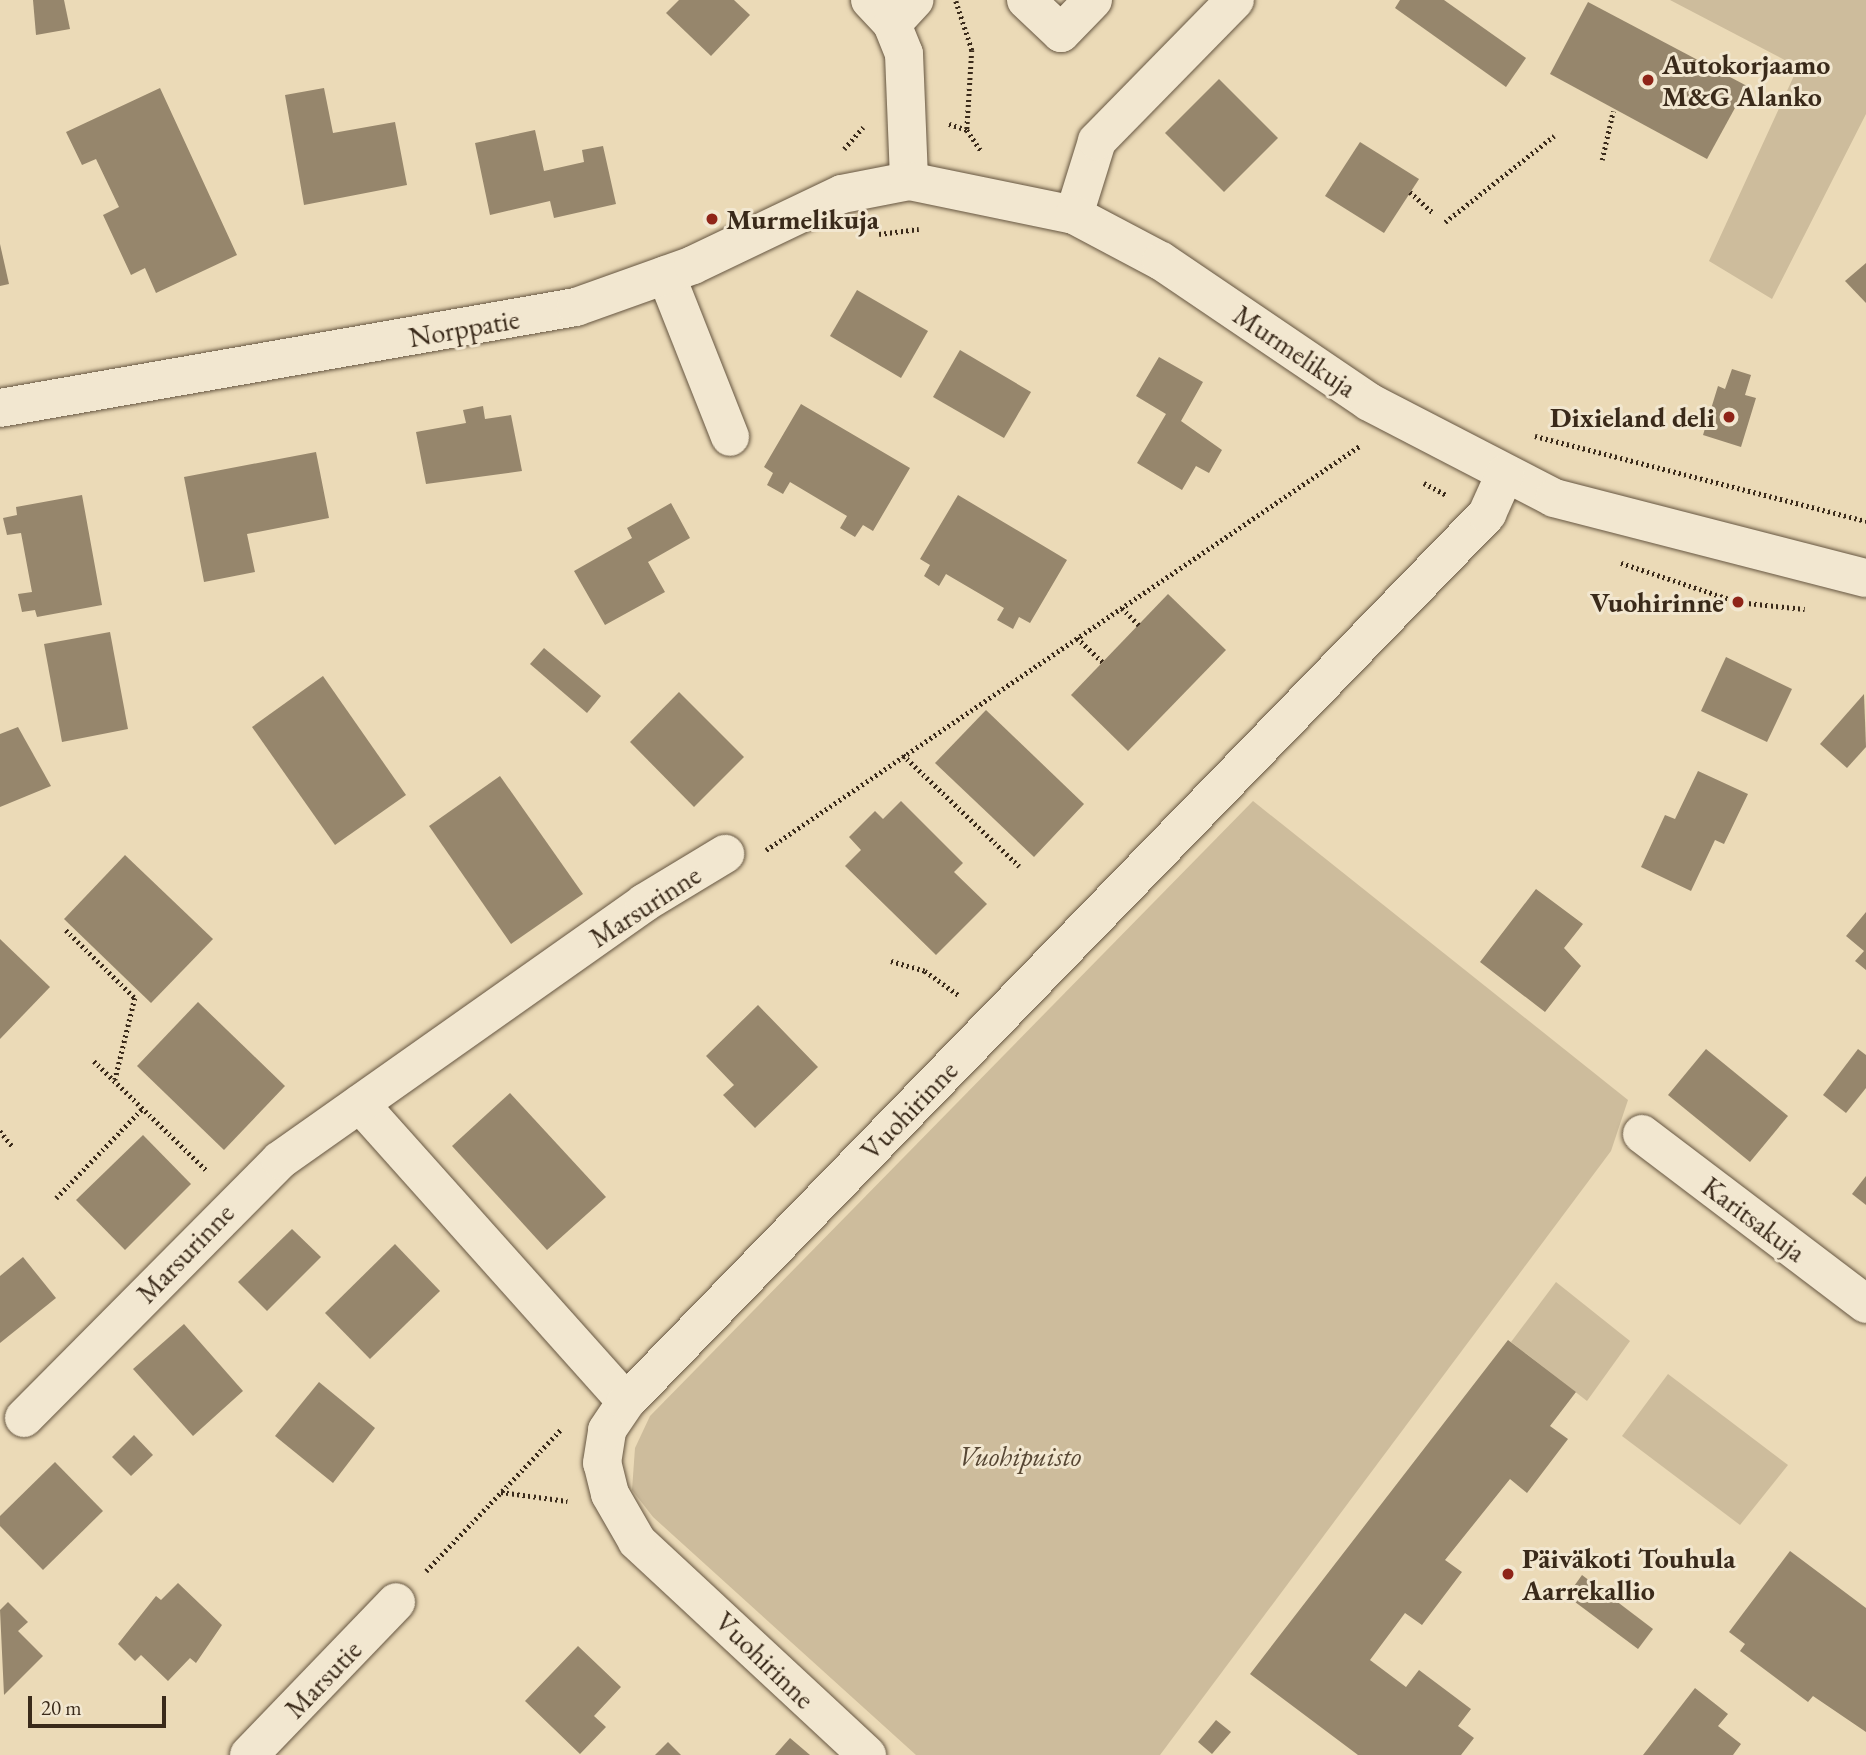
<!DOCTYPE html>
<meta charset="utf-8">
<style>
body{margin:0}
#map{position:relative;width:1866px;height:1755px;overflow:hidden;background:#ebdab7;font-family:"EB Garamond",serif}
div>[style]{position:absolute}
.green>*{inset:0;background:#cdbc9c}
.building>*{inset:0;background:#96866c}
.path>*{height:4.5px;margin-top:-2.25px;transform-origin:0;background:repeating-linear-gradient(90deg,#3a2a1a 0 2px,transparent 0 5.5px)}
.roads{filter:drop-shadow(0 0 2px #665641) drop-shadow(0 0 2px #665641)}
.minor>*{height:38px;margin:-19px;padding:0 19px;transform-origin:19px;border-radius:19px;background:#f2e7d0}
.dots>*{width:19px;height:19px;translate:-50% -50%;box-sizing:border-box;border:4px solid #f2e7d0;border-radius:50%}
span{translate:-50% -50%;white-space:nowrap;text-align:center;line-height:1.15;-webkit-text-stroke:6px #f2e7d0;paint-order:stroke}
.poi-label{font-size:28px;color:#3a2a1a;font-weight:700}
.left{translate:0 -50%;text-align:left}
.right{translate:-100% -50%;text-align:right}
.street-label{font-size:28px;color:#3a2a1a}
.park-label{font-size:28px;color:#574734;font-style:italic}
.scale{position:absolute;left:28px;top:1696px;width:138px;height:32px;box-sizing:border-box;border:4px solid #3a2a1a;border-top:0;padding-left:9px;font-size:21px;line-height:24px;white-space:nowrap;color:#3a2a1a;-webkit-text-stroke:5px #f2e7d0;paint-order:stroke}
</style>
<div id="map">
<div class="green">
<div style="clip-path:polygon(1670px 0,1866px 0,1866px 114px,1772px 299px,1709px 261px,1798px 67px)"></div>
<div style="clip-path:polygon(1253px 801px,1628px 1100px,1611px 1151px,1160px 1755px,916px 1755px,653px 1517px,632px 1490px,635px 1448px,650px 1416px)"></div>
<div style="clip-path:polygon(1556px 1282px,1630px 1341px,1587px 1401px,1511px 1342px)"></div>
<div style="clip-path:polygon(1668px 1374px,1788px 1465px,1740px 1525px,1622px 1436px)"></div>
</div>
<div class="building">
<div style="clip-path:polygon(33px 0,64px 0,70px 29px,36px 35px)"></div>
<div style="clip-path:polygon(679px 0,734px 0,750px 15px,711px 56px,666px 13px)"></div>
<div style="clip-path:polygon(1400px 0,1444px 0,1526px 58px,1506px 87px,1395px 8px)"></div>
<div style="clip-path:polygon(1588px 2px,1747px 86px,1707px 159px,1550px 74px)"></div>
<div style="clip-path:polygon(1219px 79px,1278px 138px,1224px 192px,1165px 133px)"></div>
<div style="clip-path:polygon(160px 88px,237px 255px,156px 293px,145px 268px,131px 275px,103px 215px,119px 207px,96px 159px,82px 165px,66px 132px)"></div>
<div style="clip-path:polygon(324px 88px,333px 133px,395px 122px,407px 185px,304px 205px,285px 95px)"></div>
<div style="clip-path:polygon(535px 130px,544px 171px,584px 162px,582px 150px,603px 146px,616px 204px,554px 218px,550px 201px,490px 215px,475px 143px)"></div>
<div style="clip-path:polygon(1360px 142px,1419px 179px,1384px 233px,1325px 196px)"></div>
<div style="clip-path:polygon(0 244px,9px 284px,0 286px)"></div>
<div style="clip-path:polygon(1866px 263px,1866px 303px,1845px 281px)"></div>
<div style="clip-path:polygon(857px 290px,928px 331px,901px 378px,830px 336px)"></div>
<div style="clip-path:polygon(960px 350px,1031px 392px,1004px 438px,933px 397px)"></div>
<div style="clip-path:polygon(1159px 357px,1203px 382px,1181px 421px,1222px 450px,1209px 473px,1196px 466px,1182px 490px,1137px 463px,1166px 414px,1136px 396px)"></div>
<div style="clip-path:polygon(1732px 369px,1751px 375px,1745px 395px,1756px 398px,1741px 447px,1703px 435px,1718px 386px,1725px 389px)"></div>
<div style="clip-path:polygon(801px 404px,910px 468px,873px 531px,863px 525px,855px 537px,840px 528px,847px 516px,790px 482px,783px 494px,767px 485px,773px 473px,764px 467px)"></div>
<div style="clip-path:polygon(483px 406px,485px 419px,511px 415px,522px 471px,426px 484px,416px 432px,466px 423px,463px 410px)"></div>
<div style="clip-path:polygon(316px 452px,329px 518px,247px 534px,255px 572px,204px 582px,184px 477px)"></div>
<div style="clip-path:polygon(82px 495px,102px 605px,37px 617px,35px 610px,22px 612px,18px 594px,32px 592px,21px 533px,7px 535px,3px 518px,17px 515px,16px 507px)"></div>
<div style="clip-path:polygon(958px 495px,1067px 560px,1030px 623px,1019px 617px,1013px 629px,997px 620px,1004px 608px,946px 574px,939px 586px,924px 576px,930px 565px,920px 559px)"></div>
<div style="clip-path:polygon(671px 503px,690px 538px,648px 562px,665px 592px,605px 625px,574px 571px,632px 538px,627px 528px)"></div>
<div style="clip-path:polygon(1168px 594px,1226px 650px,1128px 751px,1071px 695px)"></div>
<div style="clip-path:polygon(110px 632px,128px 729px,62px 742px,44px 644px)"></div>
<div style="clip-path:polygon(544px 648px,601px 696px,587px 713px,530px 664px)"></div>
<div style="clip-path:polygon(1726px 657px,1792px 689px,1767px 742px,1701px 711px)"></div>
<div style="clip-path:polygon(323px 676px,406px 795px,335px 845px,252px 727px)"></div>
<div style="clip-path:polygon(679px 692px,744px 757px,694px 807px,630px 742px)"></div>
<div style="clip-path:polygon(1864px 694px,1866px 747px,1847px 768px,1820px 744px)"></div>
<div style="clip-path:polygon(986px 710px,1084px 804px,1034px 857px,935px 763px)"></div>
<div style="clip-path:polygon(18px 727px,51px 786px,0 807px,0 734px)"></div>
<div style="clip-path:polygon(1698px 771px,1748px 794px,1724px 844px,1715px 840px,1691px 891px,1641px 867px,1665px 815px,1675px 819px)"></div>
<div style="clip-path:polygon(500px 776px,583px 894px,511px 944px,429px 826px)"></div>
<div style="clip-path:polygon(901px 801px,963px 863px,954px 872px,987px 904px,936px 955px,845px 866px,861px 850px,849px 837px,875px 811px,883px 819px)"></div>
<div style="clip-path:polygon(125px 855px,213px 939px,151px 1003px,64px 919px)"></div>
<div style="clip-path:polygon(1536px 889px,1583px 924px,1564px 948px,1581px 966px,1545px 1012px,1480px 962px)"></div>
<div style="clip-path:polygon(1866px 912px,1866px 970px,1855px 961px,1864px 951px,1846px 936px)"></div>
<div style="clip-path:polygon(0 939px,50px 987px,0 1039px)"></div>
<div style="clip-path:polygon(198px 1002px,285px 1086px,224px 1150px,137px 1066px)"></div>
<div style="clip-path:polygon(758px 1005px,818px 1067px,755px 1128px,723px 1095px,734px 1085px,706px 1056px)"></div>
<div style="clip-path:polygon(1706px 1049px,1788px 1116px,1750px 1162px,1668px 1095px)"></div>
<div style="clip-path:polygon(1858px 1049px,1866px 1055px,1866px 1088px,1846px 1113px,1823px 1095px)"></div>
<div style="clip-path:polygon(510px 1093px,606px 1197px,547px 1250px,452px 1146px)"></div>
<div style="clip-path:polygon(143px 1135px,191px 1184px,125px 1250px,76px 1200px)"></div>
<div style="clip-path:polygon(1866px 1176px,1866px 1205px,1852px 1194px)"></div>
<div style="clip-path:polygon(292px 1229px,321px 1257px,267px 1311px,238px 1282px)"></div>
<div style="clip-path:polygon(395px 1244px,440px 1291px,370px 1359px,325px 1313px)"></div>
<div style="clip-path:polygon(23px 1257px,56px 1298px,0 1343px,0 1276px)"></div>
<div style="clip-path:polygon(184px 1324px,243px 1391px,193px 1436px,133px 1369px)"></div>
<div style="clip-path:polygon(1508px 1340px,1576px 1392px,1550px 1426px,1568px 1439px,1527px 1493px,1510px 1479px,1445px 1560px,1462px 1572px,1422px 1625px,1405px 1613px,1370px 1660px,1406px 1687px,1419px 1670px,1471px 1709px,1458px 1726px,1474px 1738px,1461px 1755px,1358px 1755px,1250px 1674px)"></div>
<div style="clip-path:polygon(319px 1382px,375px 1428px,333px 1483px,275px 1436px)"></div>
<div style="clip-path:polygon(134px 1435px,153px 1455px,131px 1476px,112px 1457px)"></div>
<div style="clip-path:polygon(55px 1462px,103px 1511px,43px 1570px,0 1526px,0 1516px)"></div>
<div style="clip-path:polygon(1790px 1551px,1866px 1608px,1866px 1732px,1813px 1696px,1808px 1702px,1740px 1651px,1745px 1644px,1729px 1632px)"></div>
<div style="clip-path:polygon(1582px 1575px,1653px 1629px,1638px 1649px,1567px 1596px)"></div>
<div style="clip-path:polygon(178px 1583px,222px 1625px,196px 1663px,190px 1658px,168px 1681px,141px 1655px,135px 1661px,118px 1644px,156px 1596px,161px 1600px)"></div>
<div style="clip-path:polygon(8px 1602px,28px 1622px,18px 1631px,43px 1656px,4px 1695px,0 1610px)"></div>
<div style="clip-path:polygon(578px 1646px,621px 1687px,594px 1716px,606px 1727px,580px 1754px,525px 1701px)"></div>
<div style="clip-path:polygon(1695px 1688px,1728px 1714px,1718px 1726px,1741px 1744px,1733px 1755px,1643px 1755px)"></div>
<div style="clip-path:polygon(1216px 1720px,1231px 1732px,1212px 1754px,1198px 1742px)"></div>
<div style="clip-path:polygon(790px 1738px,810px 1755px,775px 1755px)"></div>
<div style="clip-path:polygon(668px 1742px,681px 1755px,655px 1755px)"></div>
</div>
<div class="path">
<div style="left:956px;top:1px;width:52px;rotate:71.9deg"></div>
<div style="left:972px;top:50px;width:80px;rotate:93.6deg"></div>
<div style="left:949px;top:124px;width:19px;rotate:18deg"></div>
<div style="left:967px;top:130px;width:25px;rotate:56deg"></div>
<div style="left:844px;top:149px;width:29px;rotate:-49deg"></div>
<div style="left:1602px;top:160px;width:50px;rotate:-77.3deg"></div>
<div style="left:1410px;top:192px;width:31px;rotate:42deg"></div>
<div style="left:1445px;top:222px;width:139px;rotate:-38.3deg"></div>
<div style="left:879px;top:234px;width:40px;rotate:-7.1deg"></div>
<div style="left:1535px;top:436px;width:342px;rotate:14.4deg"></div>
<div style="left:1424px;top:483px;width:26px;rotate:28deg"></div>
<div style="left:1621px;top:563px;width:123px;rotate:18.4deg"></div>
<div style="left:1738px;top:602px;width:67px;rotate:6deg"></div>
<div style="left:1122px;top:608px;width:24px;rotate:45deg"></div>
<div style="left:1077px;top:638px;width:35px;rotate:43deg"></div>
<div style="left:903px;top:755px;width:161px;rotate:43.7deg"></div>
<div style="left:766px;top:850px;width:720px;rotate:-34.24deg"></div>
<div style="left:66px;top:930px;width:97px;rotate:44.6deg"></div>
<div style="left:135px;top:998px;width:84px;rotate:103.7deg"></div>
<div style="left:891px;top:961px;width:35px;rotate:16deg"></div>
<div style="left:925px;top:971px;width:43px;rotate:35.5deg"></div>
<div style="left:94px;top:1061px;width:159px;rotate:44.2deg"></div>
<div style="left:0;top:1131px;width:21px;rotate:51deg"></div>
<div style="left:56px;top:1198px;width:125px;rotate:-46deg"></div>
<div style="left:501px;top:1492px;width:67px;rotate:7.8deg"></div>
<div style="left:426px;top:1571px;width:197px;rotate:-46.4deg"></div>
</div>
<div class="roads">
<div class="minor">
<div style="left:870px;top:0;width:33px;rotate:47deg"></div>
<div style="left:892px;top:24px;width:32px;rotate:68deg"></div>
<div style="left:904px;top:54px;width:127px;rotate:87.7deg"></div>
<div style="left:1026px;top:0;width:48px;rotate:43.3deg"></div>
<div style="left:1061px;top:33px;width:46px;rotate:-45.9deg"></div>
<div style="left:892px;top:24px;width:33px;rotate:-47deg"></div>
<div style="left:1074px;top:215px;width:77px;rotate:-72.7deg"></div>
<div style="left:1097px;top:141px;width:197px;rotate:-45.6deg"></div>
<div style="left:666px;top:275px;width:174px;rotate:68.4deg"></div>
<div style="left:0;top:408px;width:585px;rotate:-9.95deg"></div>
<div style="left:576px;top:307px;width:124px;rotate:-19.7deg"></div>
<div style="left:693px;top:265px;width:165px;rotate:-25.5deg"></div>
<div style="left:842px;top:194px;width:68px;rotate:-11deg"></div>
<div style="left:909px;top:181px;width:168px;rotate:11.6deg"></div>
<div style="left:1074px;top:215px;width:98px;rotate:27.9deg"></div>
<div style="left:1161px;top:261px;width:251px;rotate:34.1deg"></div>
<div style="left:1369px;top:402px;width:208px;rotate:27.4deg"></div>
<div style="left:1554px;top:498px;width:322px;rotate:14.4deg"></div>
<div style="left:360px;top:1104px;width:399px;rotate:48.2deg"></div>
<div style="left:1642px;top:1134px;width:281px;rotate:37.2deg"></div>
<div style="left:24px;top:1418px;width:363px;rotate:-45.2deg"></div>
<div style="left:280px;top:1160px;width:446px;rotate:-35.2deg"></div>
<div style="left:644px;top:903px;width:95px;rotate:-31.2deg"></div>
<div style="left:249px;top:1755px;width:212px;rotate:-46.1deg"></div>
<div style="left:867px;top:1755px;width:314px;rotate:-137.1deg"></div>
<div style="left:637px;top:1541px;width:54px;rotate:-119.9deg"></div>
<div style="left:610px;top:1494px;width:32px;rotate:-104deg"></div>
<div style="left:602px;top:1463px;width:33px;rotate:-81deg"></div>
<div style="left:607px;top:1430px;width:34px;rotate:-56deg"></div>
<div style="left:626px;top:1402px;width:1237px;rotate:-45.88deg"></div>
<div style="left:1487px;top:514px;width:44px;rotate:-65.8deg"></div>
</div>
</div>
<div class="dots">
<div style="left:1648px;top:80px;background:#8f2418"></div>
<div style="left:712px;top:219px;background:#8f2418"></div>
<div style="left:1729px;top:417px;background:#8f2418"></div>
<div style="left:1738px;top:602px;background:#8f2418"></div>
<div style="left:1508px;top:1574px;background:#8f2418"></div>
</div>
<div class="poi-label">
<span class="left" style="left:1662px;top:80px">Autokorjaamo<br>M&amp;G Alanko</span>
<span class="left" style="left:726px;top:219px">Murmelikuja</span>
<span class="right" style="left:1715px;top:417px">Dixieland deli</span>
<span class="right" style="left:1724px;top:602px">Vuohirinne</span>
<span class="left" style="left:1522px;top:1574px">Päiväkoti Touhula<br>Aarrekallio</span>
</div>
<div class="street-label">
<span style="left:464px;top:328px;rotate:-10deg">Norppatie</span>
<span style="left:1295px;top:351px;rotate:34deg">Murmelikuja</span>
<span style="left:645px;top:906px;rotate:-33deg">Marsurinne</span>
<span style="left:909px;top:1110px;rotate:-46deg">Vuohirinne</span>
<span style="left:1754px;top:1219px;rotate:37deg">Karitsakuja</span>
<span style="left:185px;top:1253px;rotate:-46deg">Marsurinne</span>
<span style="left:765px;top:1660px;rotate:44deg">Vuohirinne</span>
<span style="left:323px;top:1679px;rotate:-46deg">Marsutie</span>
</div>
<div class="park-label">
<span style="left:1020px;top:1456px">Vuohipuisto</span>
</div>
<div class="scale">20 m</div>
</div>
